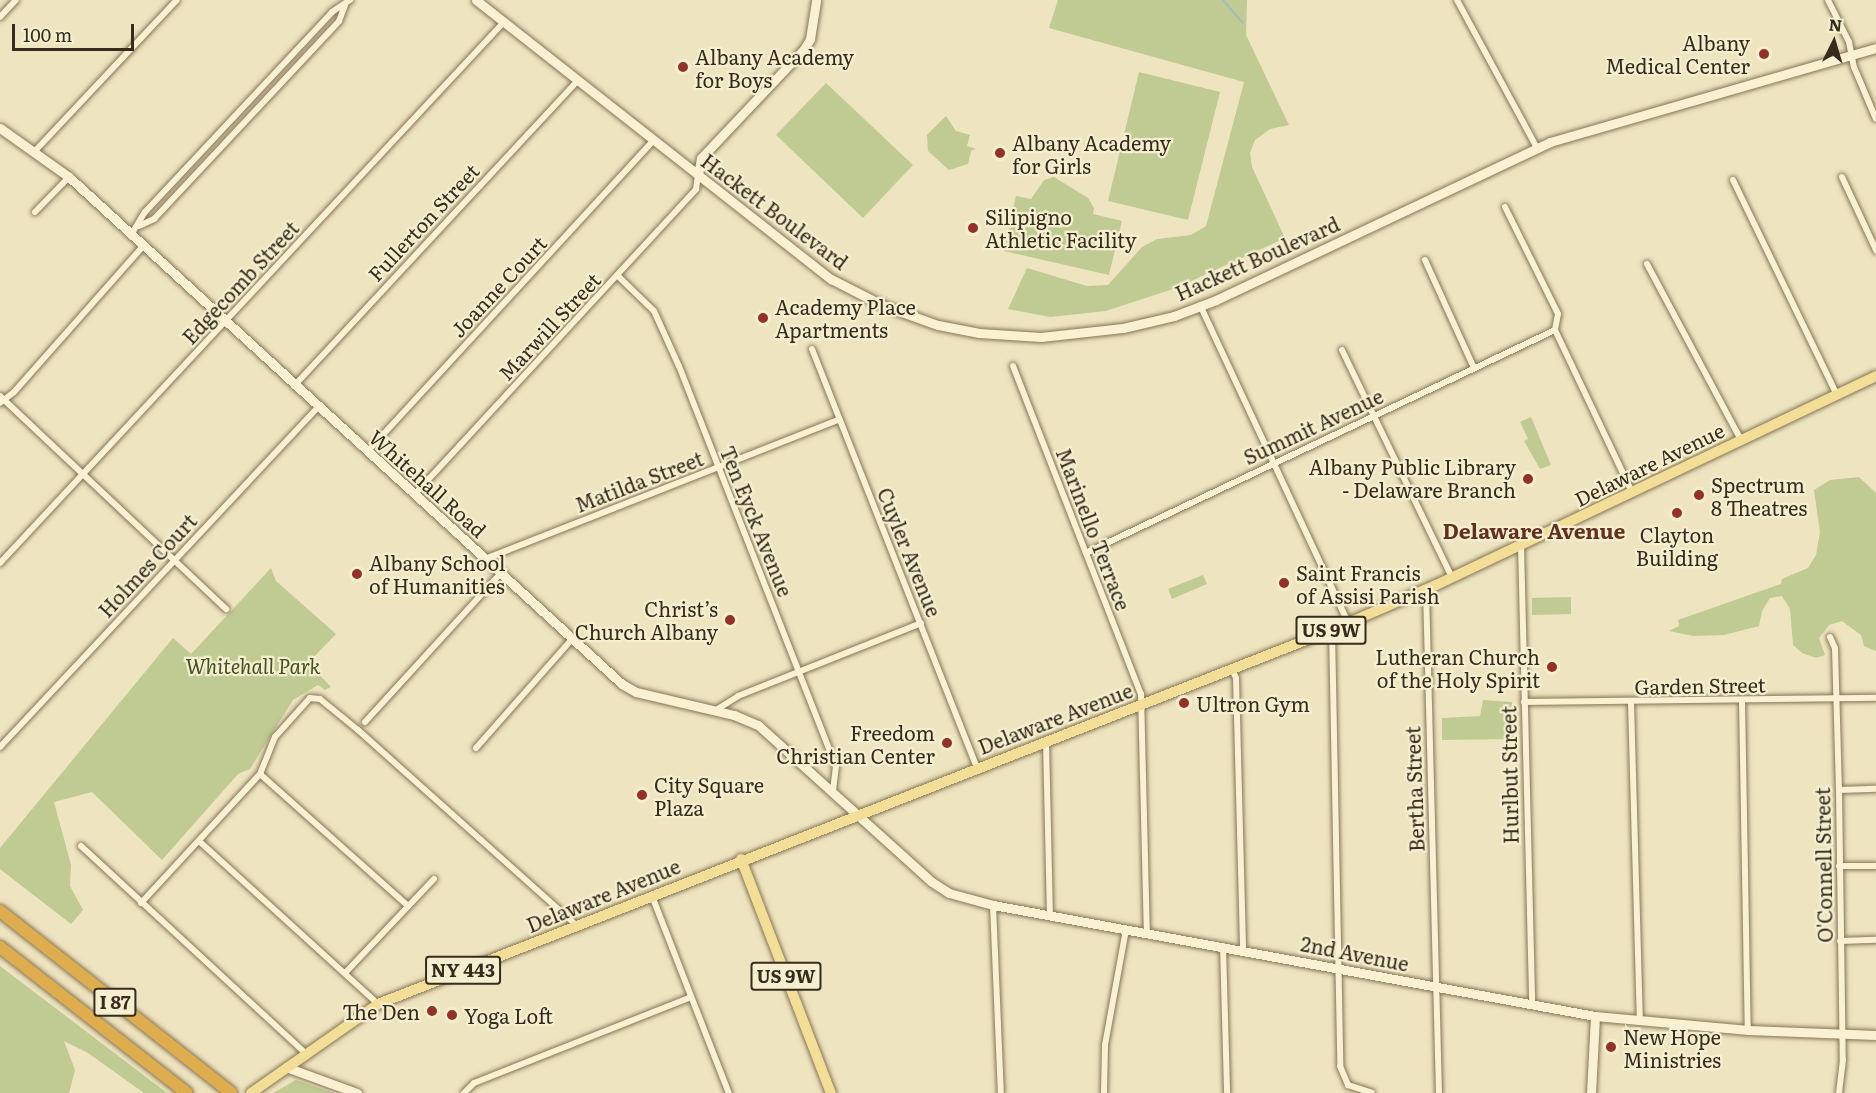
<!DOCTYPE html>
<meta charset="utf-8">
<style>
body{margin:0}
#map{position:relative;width:1876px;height:1093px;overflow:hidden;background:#eee4bf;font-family:Literata,serif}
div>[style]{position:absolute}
.green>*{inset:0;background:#bfcb93}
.stream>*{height:2px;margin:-1px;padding:0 1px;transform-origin:1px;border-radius:1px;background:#a2bfba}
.roads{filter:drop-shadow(0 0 2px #867557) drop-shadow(0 0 2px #867557)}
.street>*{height:6px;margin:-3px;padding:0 3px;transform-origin:3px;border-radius:3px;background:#f9f1d2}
.secondary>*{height:9px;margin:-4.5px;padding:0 4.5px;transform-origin:4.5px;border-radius:4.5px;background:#f9f1d2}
.primary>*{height:10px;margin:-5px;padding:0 5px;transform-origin:5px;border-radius:5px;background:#f2de96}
.highway>*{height:12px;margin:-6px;padding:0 6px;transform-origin:6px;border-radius:6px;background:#dead4e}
.dots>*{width:16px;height:16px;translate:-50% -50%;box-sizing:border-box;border:3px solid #f5eecf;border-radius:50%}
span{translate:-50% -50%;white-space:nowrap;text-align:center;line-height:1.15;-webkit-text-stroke:4.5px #f5eecf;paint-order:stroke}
.shield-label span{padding:2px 4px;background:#f5eecf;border:2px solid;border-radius:4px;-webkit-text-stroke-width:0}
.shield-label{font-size:18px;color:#362b1c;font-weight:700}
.poi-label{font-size:20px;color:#362b1c}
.right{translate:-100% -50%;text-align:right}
.left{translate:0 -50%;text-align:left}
.street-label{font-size:20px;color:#362b1c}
.park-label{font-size:20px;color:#415223;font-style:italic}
.neighbourhood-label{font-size:21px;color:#62311b;font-weight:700}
.north{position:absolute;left:1804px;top:12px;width:60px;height:60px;-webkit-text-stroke:4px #f5eecf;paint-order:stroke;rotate:5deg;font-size:16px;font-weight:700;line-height:24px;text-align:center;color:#362b1c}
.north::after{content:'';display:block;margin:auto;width:21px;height:27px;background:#362b1c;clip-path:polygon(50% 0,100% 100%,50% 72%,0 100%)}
.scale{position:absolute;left:12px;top:24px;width:122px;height:27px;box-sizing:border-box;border:3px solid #362b1c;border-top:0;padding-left:8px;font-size:18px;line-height:21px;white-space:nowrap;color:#362b1c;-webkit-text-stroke:4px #f5eecf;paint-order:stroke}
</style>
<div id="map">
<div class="green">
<div style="clip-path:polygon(1058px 0,1247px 0,1246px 35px,1289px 125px,1270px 129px,1255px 140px,1250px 153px,1252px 167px,1285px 238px,1176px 288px,1106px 311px,1050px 317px,1008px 309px,1027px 268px,1087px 286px,1108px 285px,1142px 247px,1157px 239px,1191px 235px,1206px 226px,1244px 82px,1049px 28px)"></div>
<div style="clip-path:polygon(1139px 72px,1220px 92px,1188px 220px,1108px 201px)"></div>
<div style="clip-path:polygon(826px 83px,913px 165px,863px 218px,776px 135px)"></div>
<div style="clip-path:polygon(946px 116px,956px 131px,970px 135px,967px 146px,976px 149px,971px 151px,968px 164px,949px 170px,928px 151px,927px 135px)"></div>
<div style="clip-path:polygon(1054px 177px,1088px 198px,1094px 208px,1093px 214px,1122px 221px,1109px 275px,1004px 251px,1016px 196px,1031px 199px,1044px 180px)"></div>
<div style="clip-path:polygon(1531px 417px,1551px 465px,1540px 469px,1524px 441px,1528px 439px,1520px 422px)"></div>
<div style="clip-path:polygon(1859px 477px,1876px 493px,1876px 651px,1864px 646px,1861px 635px,1842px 621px,1829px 625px,1819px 638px,1825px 655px,1816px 658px,1802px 653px,1793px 645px,1790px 609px,1782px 596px,1770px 598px,1762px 611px,1759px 626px,1724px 635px,1693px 636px,1669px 631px,1679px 626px,1678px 620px,1781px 584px,1782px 579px,1808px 568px,1816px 555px,1820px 532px,1814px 490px,1830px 480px)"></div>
<div style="clip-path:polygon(271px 568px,276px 581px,336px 634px,308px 663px,331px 687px,325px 690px,318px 685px,293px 700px,250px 769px,238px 774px,162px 860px,92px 792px,54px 802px,71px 865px,70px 886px,83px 910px,71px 924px,0 869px,0 848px,173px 638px,191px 654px)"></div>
<div style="clip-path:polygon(1203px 575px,1207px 584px,1172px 599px,1168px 589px)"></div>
<div style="clip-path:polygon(1571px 597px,1571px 614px,1532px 615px,1532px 598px)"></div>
<div style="clip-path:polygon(1483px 700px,1512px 702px,1514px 739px,1442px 740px,1442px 718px,1480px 716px)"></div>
<div style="clip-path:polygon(0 966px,167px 1093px,144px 1093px,88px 1053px,64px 1041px,75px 1070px,69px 1093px,0 1093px)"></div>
<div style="clip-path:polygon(296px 1080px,333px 1093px,273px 1093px)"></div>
</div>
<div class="stream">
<div style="left:1223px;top:0;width:30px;rotate:49deg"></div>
</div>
<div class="roads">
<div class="street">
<div style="left:1457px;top:0;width:168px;rotate:61.6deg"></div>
<div style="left:1828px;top:0;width:47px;rotate:63.4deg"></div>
<div style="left:1849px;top:42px;width:25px;rotate:79deg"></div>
<div style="left:1854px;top:67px;width:56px;rotate:67.1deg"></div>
<div style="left:0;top:17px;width:23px;rotate:-47deg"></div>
<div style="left:35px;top:151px;width:207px;rotate:-46.8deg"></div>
<div style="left:1842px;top:177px;width:81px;rotate:65deg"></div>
<div style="left:1733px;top:180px;width:239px;rotate:64.2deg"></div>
<div style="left:1505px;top:207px;width:119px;rotate:63.6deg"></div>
<div style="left:1558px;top:314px;width:16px;rotate:101deg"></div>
<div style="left:1555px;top:330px;width:179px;rotate:64.6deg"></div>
<div style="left:35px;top:212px;width:49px;rotate:-45.8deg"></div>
<div style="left:139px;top:226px;width:17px;rotate:-25deg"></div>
<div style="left:154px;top:219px;width:271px;rotate:-46.9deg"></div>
<div style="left:339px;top:21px;width:17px;rotate:-69deg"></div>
<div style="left:131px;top:235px;width:27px;rotate:-59deg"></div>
<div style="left:145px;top:212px;width:274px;rotate:-46.9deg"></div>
<div style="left:332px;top:12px;width:22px;rotate:-34deg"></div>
<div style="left:1425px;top:260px;width:119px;rotate:65.6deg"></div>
<div style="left:1647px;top:264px;width:200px;rotate:61.9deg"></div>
<div style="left:618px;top:276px;width:50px;rotate:44.2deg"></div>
<div style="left:654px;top:311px;width:60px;rotate:65.6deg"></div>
<div style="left:679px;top:366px;width:430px;rotate:68.6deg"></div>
<div style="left:836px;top:766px;width:25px;rotate:97deg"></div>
<div style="left:1200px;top:305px;width:351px;rotate:65deg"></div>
<div style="left:812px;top:349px;width:450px;rotate:68.5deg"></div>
<div style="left:1342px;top:350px;width:253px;rotate:64.2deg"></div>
<div style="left:1013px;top:366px;width:352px;rotate:68.7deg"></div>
<div style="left:1141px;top:694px;width:239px;rotate:88.6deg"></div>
<div style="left:294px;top:386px;width:416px;rotate:-47.1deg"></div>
<div style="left:0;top:396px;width:311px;rotate:43.3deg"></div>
<div style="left:0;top:403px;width:18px;rotate:-38deg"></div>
<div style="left:14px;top:392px;width:195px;rotate:-48.5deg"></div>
<div style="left:367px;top:452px;width:423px;rotate:-47.4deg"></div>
<div style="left:414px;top:495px;width:416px;rotate:-47.3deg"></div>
<div style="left:696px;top:189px;width:14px;rotate:-82deg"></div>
<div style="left:1521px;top:545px;width:459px;rotate:88.6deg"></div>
<div style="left:1086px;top:553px;width:519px;rotate:-25.43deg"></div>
<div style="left:485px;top:559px;width:379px;rotate:-21.5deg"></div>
<div style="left:0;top:563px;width:739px;rotate:-47.03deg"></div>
<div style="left:1426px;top:590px;width:503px;rotate:88.52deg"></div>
<div style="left:1332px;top:630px;width:436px;rotate:88.9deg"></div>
<div style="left:1340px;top:1066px;width:21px;rotate:67deg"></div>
<div style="left:1348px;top:1085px;width:25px;rotate:18deg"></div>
<div style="left:1830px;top:637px;width:12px;rotate:66deg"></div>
<div style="left:1835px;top:648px;width:142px;rotate:88.4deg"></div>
<div style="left:1839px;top:790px;width:270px;rotate:89.2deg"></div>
<div style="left:1843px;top:1060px;width:33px;rotate:97deg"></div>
<div style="left:1232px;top:669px;width:10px;rotate:66deg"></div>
<div style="left:1236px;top:678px;width:272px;rotate:88.5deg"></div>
<div style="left:1742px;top:700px;width:330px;rotate:89deg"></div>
<div style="left:1524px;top:702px;width:352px;rotate:-0.7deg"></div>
<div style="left:1631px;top:703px;width:317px;rotate:88.4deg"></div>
<div style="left:716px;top:710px;width:26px;rotate:-32deg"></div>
<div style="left:738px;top:696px;width:197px;rotate:-21.7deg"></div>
<div style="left:365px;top:722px;width:202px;rotate:-47.6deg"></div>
<div style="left:1046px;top:741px;width:175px;rotate:88.7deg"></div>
<div style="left:0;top:747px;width:466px;rotate:-46.9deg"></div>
<div style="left:476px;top:748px;width:147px;rotate:-48.6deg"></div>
<div style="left:260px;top:774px;width:198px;rotate:41.7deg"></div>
<div style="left:1839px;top:790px;width:37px;rotate:-2deg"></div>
<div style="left:199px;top:841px;width:242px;rotate:42.3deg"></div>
<div style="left:81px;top:846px;width:305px;rotate:42.7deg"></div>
<div style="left:1839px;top:866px;width:37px"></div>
<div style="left:652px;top:896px;width:212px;rotate:68.7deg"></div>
<div style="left:141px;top:903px;width:176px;rotate:-47.3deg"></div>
<div style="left:260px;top:774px;width:40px;rotate:-68deg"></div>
<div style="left:275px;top:737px;width:52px;rotate:-48.1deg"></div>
<div style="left:310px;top:698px;width:10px;rotate:6deg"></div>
<div style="left:320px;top:699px;width:49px;rotate:39.2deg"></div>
<div style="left:358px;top:730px;width:292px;rotate:41.8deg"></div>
<div style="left:993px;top:905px;width:188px;rotate:87.6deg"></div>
<div style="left:1840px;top:941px;width:36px;rotate:-2deg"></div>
<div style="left:1223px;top:946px;width:147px;rotate:88.4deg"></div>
<div style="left:346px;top:972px;width:128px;rotate:-46.6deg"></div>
<div style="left:464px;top:1093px;width:14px;rotate:-45deg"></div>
<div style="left:474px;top:1083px;width:233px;rotate:-21.6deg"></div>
<div style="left:1104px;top:1093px;width:48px;rotate:-88.8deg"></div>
<div style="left:1105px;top:1045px;width:118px;rotate:-79.7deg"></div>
</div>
<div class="secondary">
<div style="left:476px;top:0;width:452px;rotate:38.2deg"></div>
<div style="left:831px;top:279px;width:57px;rotate:27deg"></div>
<div style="left:882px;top:305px;width:59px;rotate:19.7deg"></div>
<div style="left:938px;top:325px;width:42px;rotate:11deg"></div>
<div style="left:979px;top:333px;width:62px;rotate:3.7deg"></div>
<div style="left:1041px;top:337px;width:82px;rotate:-6.3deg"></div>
<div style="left:1123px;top:328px;width:52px;rotate:-13.2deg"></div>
<div style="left:1174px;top:316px;width:45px;rotate:-20.9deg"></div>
<div style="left:1216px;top:300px;width:369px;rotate:-25.3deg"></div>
<div style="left:1550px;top:142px;width:339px;rotate:-16.1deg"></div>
<div style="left:0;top:128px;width:85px;rotate:35.4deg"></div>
<div style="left:69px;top:177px;width:750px;rotate:42.52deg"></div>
<div style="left:622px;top:684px;width:16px;rotate:30deg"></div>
<div style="left:636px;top:692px;width:101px;rotate:13.2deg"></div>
<div style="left:734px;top:715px;width:26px;rotate:23deg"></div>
<div style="left:758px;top:725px;width:234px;rotate:42.1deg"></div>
<div style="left:932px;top:882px;width:20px;rotate:33deg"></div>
<div style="left:949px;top:893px;width:46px;rotate:15.3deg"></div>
<div style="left:993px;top:905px;width:612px;rotate:10.45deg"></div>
<div style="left:1595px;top:1016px;width:154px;rotate:5.2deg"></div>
<div style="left:1748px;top:1030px;width:128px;rotate:2.2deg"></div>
<div style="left:698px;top:175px;width:17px;rotate:-80deg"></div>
<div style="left:701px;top:158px;width:150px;rotate:-46.6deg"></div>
<div style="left:804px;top:49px;width:12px;rotate:-59deg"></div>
<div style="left:810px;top:39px;width:39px;rotate:-81deg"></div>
<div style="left:286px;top:1067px;width:76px;rotate:20.1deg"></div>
<div style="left:1591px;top:1093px;width:77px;rotate:-87deg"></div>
</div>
<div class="primary">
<div style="left:741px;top:859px;width:251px;rotate:69deg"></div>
<div style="left:251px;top:1093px;width:155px;rotate:-35deg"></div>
<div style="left:378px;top:1004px;width:1025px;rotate:-21.41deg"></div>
<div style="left:1332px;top:630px;width:113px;rotate:-23.4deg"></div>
<div style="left:1436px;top:585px;width:487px;rotate:-25.4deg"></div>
</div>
<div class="highway">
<div style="left:0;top:911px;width:294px;rotate:38.2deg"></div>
<div style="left:0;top:947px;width:237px;rotate:38deg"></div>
</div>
</div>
<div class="dots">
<div style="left:1764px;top:54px;background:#953227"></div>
<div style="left:683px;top:67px;background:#953227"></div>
<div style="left:1000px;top:153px;background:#953227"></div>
<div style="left:973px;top:228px;background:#953227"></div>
<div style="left:763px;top:318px;background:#953227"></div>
<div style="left:1528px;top:479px;background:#953227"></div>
<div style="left:1699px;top:495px;background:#953227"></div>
<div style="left:1677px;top:513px;background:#953227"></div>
<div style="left:357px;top:574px;background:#953227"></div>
<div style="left:1284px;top:583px;background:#953227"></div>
<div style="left:730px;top:620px;background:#953227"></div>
<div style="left:1552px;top:667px;background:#953227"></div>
<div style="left:1184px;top:703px;background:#953227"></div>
<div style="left:947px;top:743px;background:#953227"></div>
<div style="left:642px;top:795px;background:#953227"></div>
<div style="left:432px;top:1011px;background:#953227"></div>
<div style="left:452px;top:1015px;background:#953227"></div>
<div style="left:1611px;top:1047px;background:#953227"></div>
</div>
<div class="shield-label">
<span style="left:1331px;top:630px">US 9W</span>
<span style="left:463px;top:970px">NY 443</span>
<span style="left:786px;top:976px">US 9W</span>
<span style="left:115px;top:1002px">I 87</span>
</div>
<div class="poi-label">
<span class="right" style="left:1750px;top:54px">Albany<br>Medical Center</span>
<span class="left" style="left:695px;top:68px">Albany Academy<br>for Boys</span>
<span class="left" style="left:1012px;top:154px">Albany Academy<br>for Girls</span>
<span class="left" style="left:985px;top:228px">Silipigno<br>Athletic Facility</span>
<span class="left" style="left:775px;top:318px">Academy Place<br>Apartments</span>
<span class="right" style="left:1516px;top:478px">Albany Public Library<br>- Delaware Branch</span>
<span class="left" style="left:1711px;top:496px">Spectrum<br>8 Theatres</span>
<span style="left:1677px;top:546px">Clayton<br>Building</span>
<span class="left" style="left:369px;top:574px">Albany School<br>of Humanities</span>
<span class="left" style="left:1296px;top:584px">Saint Francis<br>of Assisi Parish</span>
<span class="right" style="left:718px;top:620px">Christ’s<br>Church Albany</span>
<span class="right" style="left:1540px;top:668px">Lutheran Church<br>of the Holy Spirit</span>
<span class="left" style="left:1196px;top:703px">Ultron Gym</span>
<span class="right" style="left:935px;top:744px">Freedom<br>Christian Center</span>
<span class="left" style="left:654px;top:796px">City Square<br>Plaza</span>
<span class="right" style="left:420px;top:1011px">The Den</span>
<span class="left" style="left:464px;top:1015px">Yoga Loft</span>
<span class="left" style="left:1623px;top:1048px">New Hope<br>Ministries</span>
</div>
<div class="street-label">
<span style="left:775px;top:211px;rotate:37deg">Hackett Boulevard</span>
<span style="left:423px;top:222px;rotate:-47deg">Fullerton Street</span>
<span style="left:1257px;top:258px;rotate:-24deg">Hackett Boulevard</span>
<span style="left:240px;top:282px;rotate:-47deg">Edgecomb Street</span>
<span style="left:498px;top:286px;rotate:-47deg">Joanne Court</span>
<span style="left:549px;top:326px;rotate:-47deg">Marwill Street</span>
<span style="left:1313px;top:426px;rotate:-25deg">Summit Avenue</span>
<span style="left:1649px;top:464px;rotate:-26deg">Delaware Avenue</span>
<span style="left:639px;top:481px;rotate:-21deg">Matilda Street</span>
<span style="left:428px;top:483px;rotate:42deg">Whitehall Road</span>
<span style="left:757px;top:521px;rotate:68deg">Ten Eyck Avenue</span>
<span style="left:1094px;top:529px;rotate:69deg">Marinello Terrace</span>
<span style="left:910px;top:552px;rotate:68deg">Cuyler Avenue</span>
<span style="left:147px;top:565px;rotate:-47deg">Holmes Court</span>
<span style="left:1700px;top:685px;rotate:-1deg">Garden Street</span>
<span style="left:1055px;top:718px;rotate:-21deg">Delaware Avenue</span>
<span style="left:1509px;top:775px;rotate:-91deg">Hurlbut Street</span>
<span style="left:1414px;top:789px;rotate:-92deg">Bertha Street</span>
<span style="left:1823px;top:865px;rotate:-91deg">O'Connell Street</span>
<span style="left:603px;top:895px;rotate:-22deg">Delaware Avenue</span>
<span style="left:1355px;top:953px;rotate:11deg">2nd Avenue</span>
</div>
<div class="park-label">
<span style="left:253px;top:665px">Whitehall Park</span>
</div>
<div class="neighbourhood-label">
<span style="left:1534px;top:530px">Delaware Avenue</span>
</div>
<div class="north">N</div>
<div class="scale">100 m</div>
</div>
